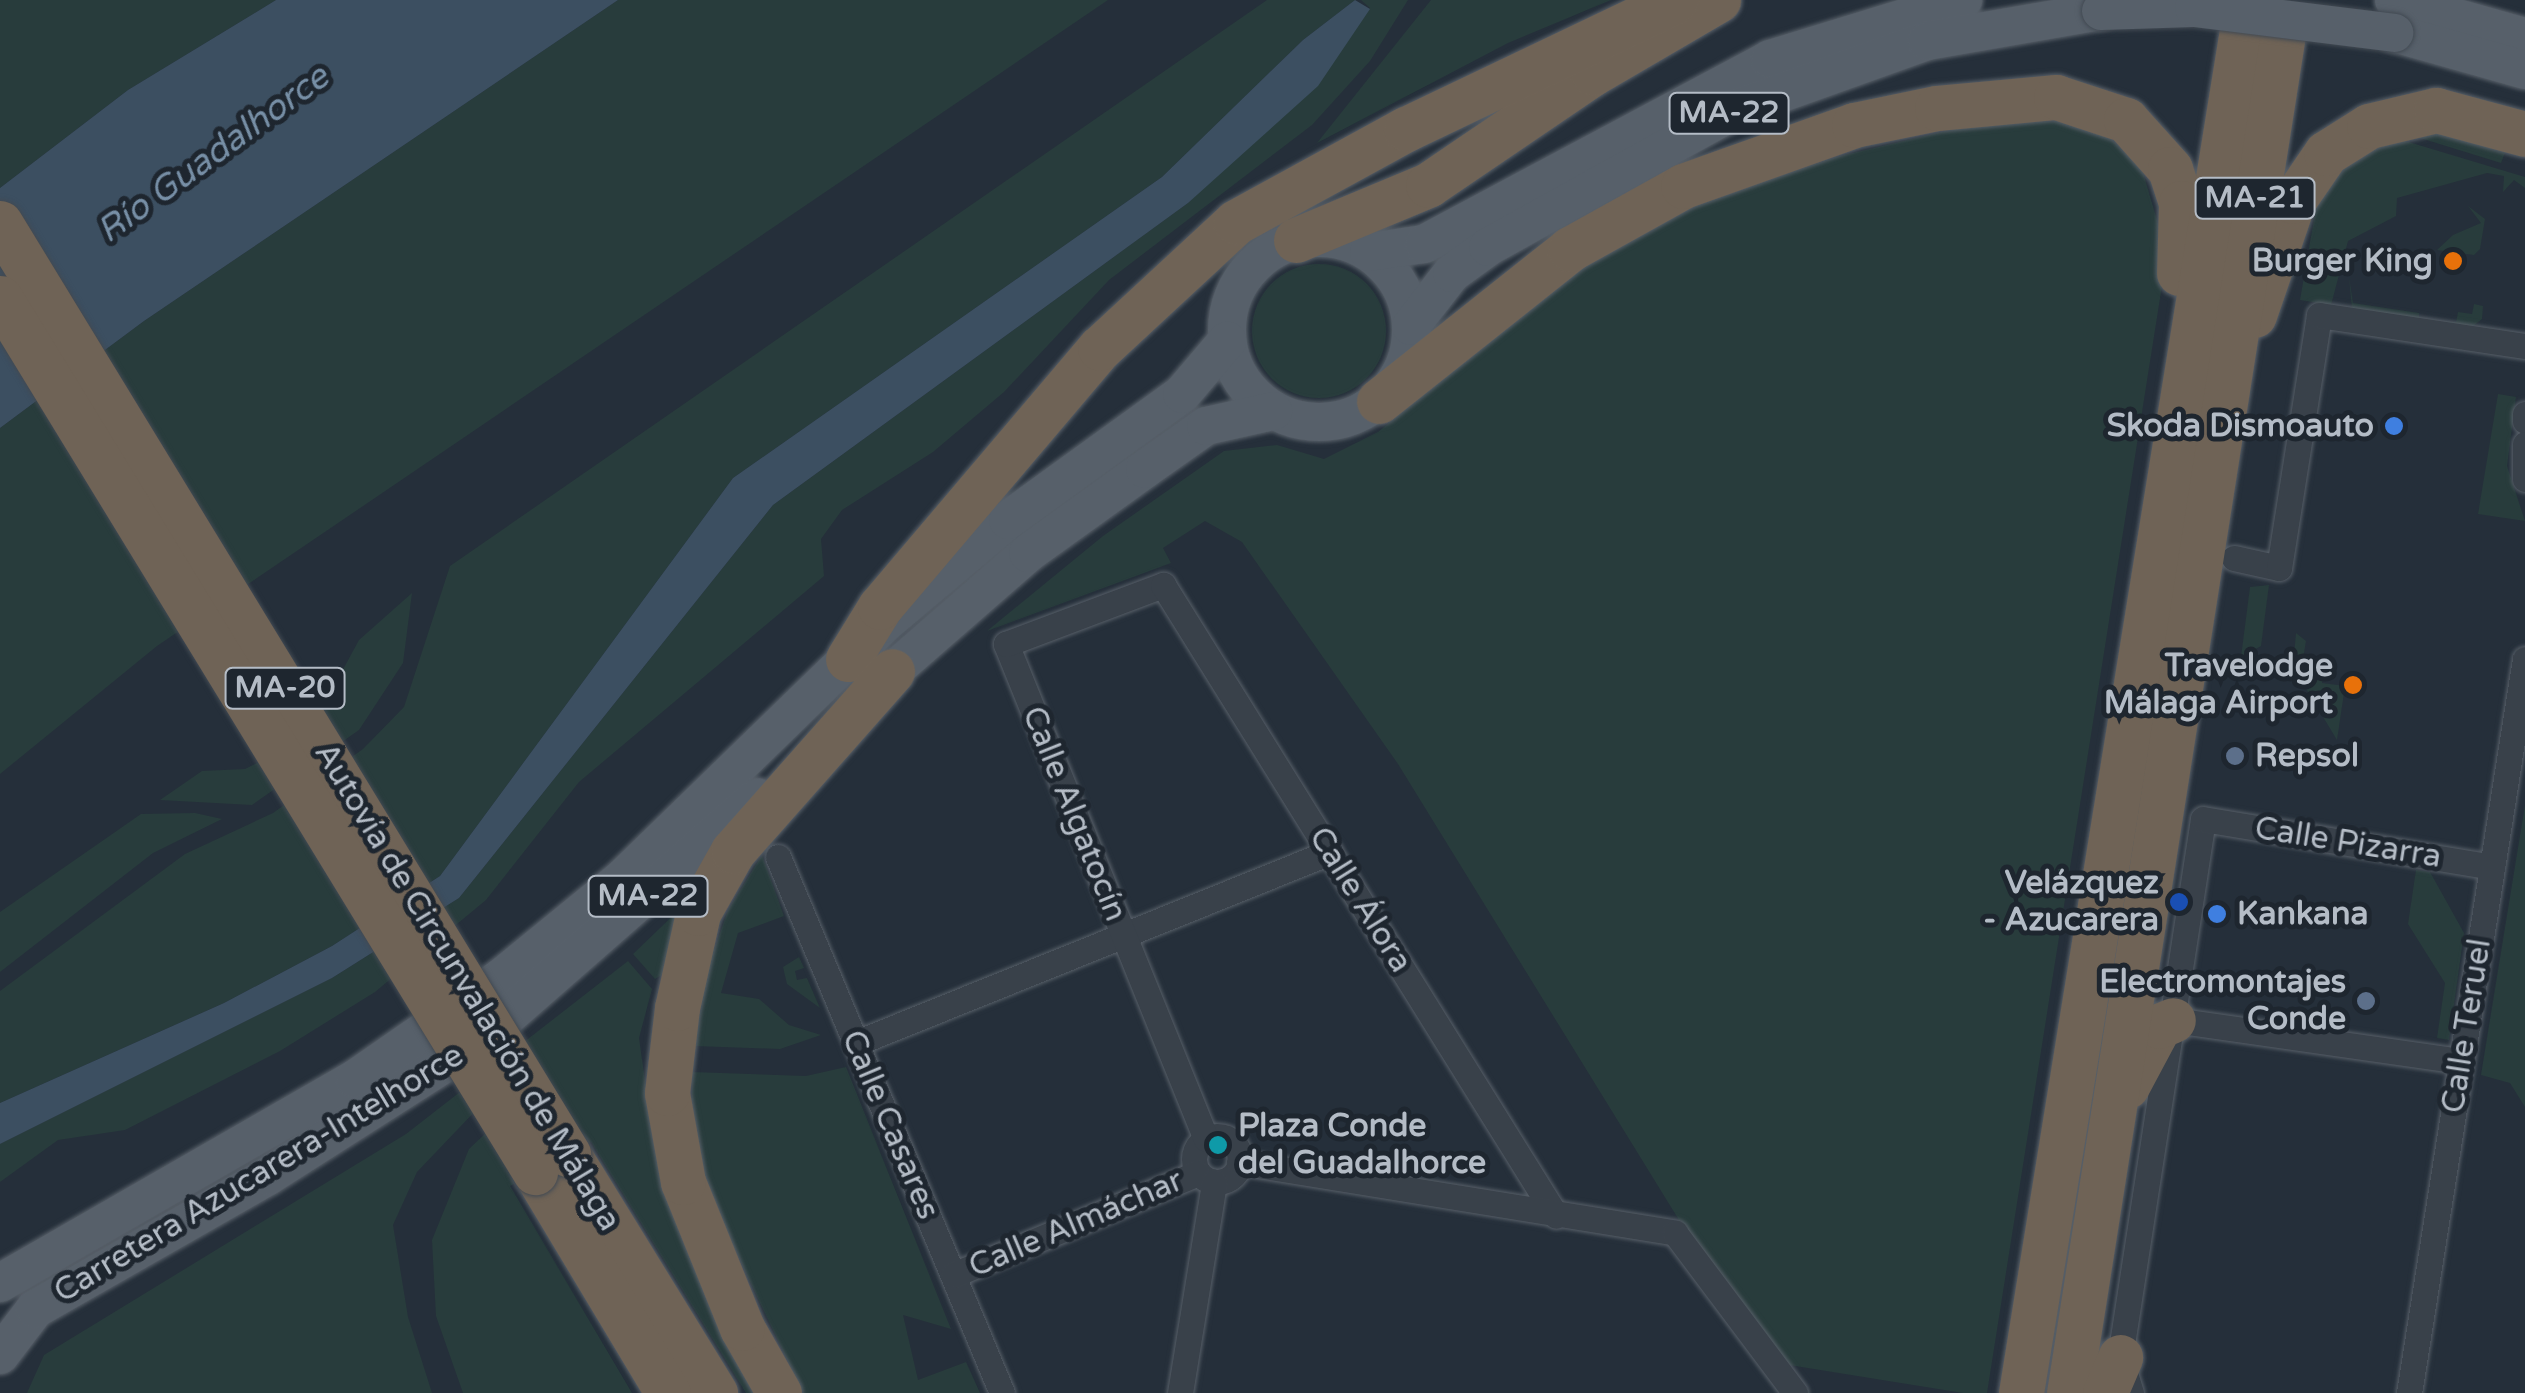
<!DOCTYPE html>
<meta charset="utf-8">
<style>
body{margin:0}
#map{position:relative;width:2525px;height:1393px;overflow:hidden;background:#252f3a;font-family:"Varela Round",sans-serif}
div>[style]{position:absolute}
.green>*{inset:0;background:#283c3c}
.round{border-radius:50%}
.water>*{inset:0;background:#3c4f61}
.roads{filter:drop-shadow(0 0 2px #575f68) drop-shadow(0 0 2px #575f68)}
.minor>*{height:25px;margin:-12.5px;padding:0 12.5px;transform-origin:12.5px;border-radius:12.5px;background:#39414a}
.minor>.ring{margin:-12.5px;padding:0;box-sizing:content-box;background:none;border:25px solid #39414a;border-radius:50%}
.primary>*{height:38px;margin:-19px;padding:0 19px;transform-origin:19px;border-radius:19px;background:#57606a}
.primary>.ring{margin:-19px;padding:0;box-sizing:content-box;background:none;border:38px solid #57606a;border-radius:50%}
.motorway>*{height:45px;margin:-22.5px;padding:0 22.5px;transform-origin:22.5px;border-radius:22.5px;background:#6f6356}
.bridges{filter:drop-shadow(0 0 2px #424a53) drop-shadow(0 0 2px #424a53)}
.primary-bridge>*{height:38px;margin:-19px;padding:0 19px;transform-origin:19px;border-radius:19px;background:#57606a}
.motorway-bridge>*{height:45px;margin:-22.5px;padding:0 22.5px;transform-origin:22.5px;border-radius:22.5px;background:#6f6356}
.dots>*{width:28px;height:28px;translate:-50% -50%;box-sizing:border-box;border:5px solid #1e262f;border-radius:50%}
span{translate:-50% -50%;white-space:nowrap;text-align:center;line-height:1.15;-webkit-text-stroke:10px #1e262f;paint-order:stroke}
.shield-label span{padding:2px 8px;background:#1e262f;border:2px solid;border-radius:8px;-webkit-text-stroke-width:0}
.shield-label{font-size:30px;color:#b4bcc6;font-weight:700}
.poi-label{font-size:32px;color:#b4bcc6;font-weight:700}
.right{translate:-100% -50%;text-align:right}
.left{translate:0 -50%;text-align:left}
.street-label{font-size:32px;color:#b4bcc6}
.water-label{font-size:35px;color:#778fa6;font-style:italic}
</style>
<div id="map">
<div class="green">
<div style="clip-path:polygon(0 0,276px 0,128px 90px,0 188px)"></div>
<div style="clip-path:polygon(618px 0,1108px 0,157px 646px,0 774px,0 428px,144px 321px)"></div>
<div style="clip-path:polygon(1267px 0,1355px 0,1303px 40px,1162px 177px,733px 478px,440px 876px,332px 946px,224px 1003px,0 1103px,0 991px,185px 854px,273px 813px,363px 749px,404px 707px,450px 566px)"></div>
<div style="clip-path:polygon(1361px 0,1408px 0,1370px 61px,1312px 125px,1109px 280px,1004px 392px,933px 452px,842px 510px,821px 539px,824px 576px,579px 782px,486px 900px,375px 992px,280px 1051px,125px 1130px,58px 1140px,0 1182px,0 1144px,332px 978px,459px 898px,773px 505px,1188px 203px,1370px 8px)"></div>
<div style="clip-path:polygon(1431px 0,1611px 0,1508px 43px,1317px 143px)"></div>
<div style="clip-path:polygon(2055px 121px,2106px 134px,2142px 169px,2167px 254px,1987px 1393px,1963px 1393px,1783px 1364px,1679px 1220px,1398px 764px,1242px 542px,1205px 521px,1163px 548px,1171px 563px,987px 631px,1103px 536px,1224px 451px,1277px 445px,1324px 459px,1378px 432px,1578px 267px,1692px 205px,1836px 157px,1975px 124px)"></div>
<div style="clip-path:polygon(2437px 129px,2508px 145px,2501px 163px,2404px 133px)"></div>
<div style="clip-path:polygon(2392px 137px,2525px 177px,2525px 188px,2514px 180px,2503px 192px,2504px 176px,2487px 173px,2397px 198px,2396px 216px,2348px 241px,2331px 305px,2300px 300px,2317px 202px,2346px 164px)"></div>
<div style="clip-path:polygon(2468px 206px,2485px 219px,2480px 249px,2474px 255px,2437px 250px,2453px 235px,2481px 223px)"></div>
<div class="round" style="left:1252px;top:264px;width:134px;height:134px"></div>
<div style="clip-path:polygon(2349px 277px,2353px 303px,2419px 313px,2419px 319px,2352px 309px)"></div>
<div style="clip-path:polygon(2474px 304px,2483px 306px,2482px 319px,2472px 327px,2428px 321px,2456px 322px,2458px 312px,2472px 314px)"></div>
<div style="clip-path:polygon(2498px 394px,2516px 397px,2507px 466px,2525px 521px,2478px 514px)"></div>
<div style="clip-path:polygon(2269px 585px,2261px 646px,2241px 657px,2250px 587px)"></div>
<div style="clip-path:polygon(412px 593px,403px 663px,359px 730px,252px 805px,160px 800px,202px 771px,245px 769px,289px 747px,327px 699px,359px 640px)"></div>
<div style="clip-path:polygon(2296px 633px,2306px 641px,2302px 665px,2324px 669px,2322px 683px,2345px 686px,2337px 740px,2293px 667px)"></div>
<div style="clip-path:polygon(2525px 805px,2525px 1107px,2510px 1083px,2481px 1075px)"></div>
<div style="clip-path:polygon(195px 813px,222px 819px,153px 853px,0 972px,0 912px,141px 814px)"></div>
<div style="clip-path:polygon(762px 855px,784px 916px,738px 933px,721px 993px,759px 999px,789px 1025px,821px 1035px,780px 1049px,694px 1046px,708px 968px,728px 910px)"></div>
<div style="clip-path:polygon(2416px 870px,2430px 872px,2464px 933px,2449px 1040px,2437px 1038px,2445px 983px,2408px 924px)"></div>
<div style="clip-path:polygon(686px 903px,663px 974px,655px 979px,633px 954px)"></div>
<div style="clip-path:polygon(799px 957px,804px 968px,795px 971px,797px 980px,807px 978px,820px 1008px,787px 984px,783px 967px)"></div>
<div style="clip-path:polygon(628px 961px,652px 989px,639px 1038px,655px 1151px,767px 1393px,746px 1393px,591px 1142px,510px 1186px,632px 1393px,463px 1393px,436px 1316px,432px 1240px,469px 1149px,514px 1106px,501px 1084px,417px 1172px,393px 1225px,408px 1317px,432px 1393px,27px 1393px,44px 1355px,406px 1134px)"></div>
<div style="clip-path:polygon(846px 1067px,951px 1329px,903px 1315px,918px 1380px,966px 1362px,980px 1393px,803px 1393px,703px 1183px,692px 1125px,692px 1072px,806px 1076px)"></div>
</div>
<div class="water">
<div style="clip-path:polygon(276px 0,618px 0,144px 321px,0 428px,0 188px,128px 90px)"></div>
<div style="clip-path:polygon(1355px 0,1370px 9px,1318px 86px,1188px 203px,773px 505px,459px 898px,332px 978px,0 1144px,0 1103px,224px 1003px,332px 946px,440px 876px,733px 478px,1162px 177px,1303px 40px)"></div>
</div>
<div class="roads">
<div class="minor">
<div style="left:2525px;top:414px;width:7px;rotate:90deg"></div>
<div style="left:2525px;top:444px;width:35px;rotate:90deg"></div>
<div style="left:2234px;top:558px;width:46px;rotate:12.5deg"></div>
<div style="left:2279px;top:568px;width:256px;rotate:-81deg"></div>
<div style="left:2319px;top:315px;width:208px;rotate:8.6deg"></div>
<div style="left:778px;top:857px;width:581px;rotate:67.32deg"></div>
<div style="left:2173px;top:1020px;width:291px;rotate:8.1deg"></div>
<div style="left:856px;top:1043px;width:511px;rotate:-21.95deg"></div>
<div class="ring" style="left:1194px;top:1136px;width:21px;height:21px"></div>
<div style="left:1206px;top:1139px;width:534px;rotate:-112deg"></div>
<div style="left:1006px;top:644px;width:168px;rotate:-20.6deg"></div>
<div style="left:1163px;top:585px;width:743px;rotate:58.08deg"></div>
<div style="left:1239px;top:1162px;width:442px;rotate:9.2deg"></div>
<div style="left:1675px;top:1233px;width:200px;rotate:53.1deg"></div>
<div style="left:953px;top:1275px;width:265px;rotate:-22.6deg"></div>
<div style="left:1180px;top:1393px;width:214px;rotate:-80.8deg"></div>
<div style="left:2131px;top:1393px;width:38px;rotate:-107deg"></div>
<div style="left:2120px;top:1357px;width:544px;rotate:-81.23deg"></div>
<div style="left:2203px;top:819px;width:293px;rotate:9.4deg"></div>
<div style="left:2409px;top:1393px;width:743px;rotate:-81.02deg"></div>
</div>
<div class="primary">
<div style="left:2394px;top:0;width:136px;rotate:15.8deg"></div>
<div style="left:2394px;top:33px;width:136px;rotate:15.8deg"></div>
<div class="ring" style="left:1227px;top:238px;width:146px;height:146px"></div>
<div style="left:1369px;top:252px;width:56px;rotate:-8.3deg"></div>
<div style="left:1424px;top:244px;width:392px;rotate:-28.1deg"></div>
<div style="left:1770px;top:59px;width:202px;rotate:-17deg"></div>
<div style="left:1411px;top:326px;width:67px;rotate:-52.3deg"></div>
<div style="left:1452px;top:273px;width:44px;rotate:-35.8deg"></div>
<div style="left:1488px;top:247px;width:285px;rotate:-29deg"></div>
<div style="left:1737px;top:109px;width:202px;rotate:-19.7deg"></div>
<div style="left:1927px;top:41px;width:177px;rotate:-9.8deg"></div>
<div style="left:870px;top:691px;width:210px;rotate:-41.1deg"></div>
<div style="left:1028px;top:553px;width:144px;rotate:-35.7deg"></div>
<div style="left:1145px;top:469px;width:75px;rotate:-35.2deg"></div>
<div style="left:1206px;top:426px;width:69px;rotate:-12.6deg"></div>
<div style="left:0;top:1283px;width:409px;rotate:-29.9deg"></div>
<div style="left:355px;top:1079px;width:179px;rotate:-34.8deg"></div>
<div style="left:502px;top:977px;width:158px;rotate:-39.3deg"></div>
<div style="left:624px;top:877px;width:363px;rotate:-44.2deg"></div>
<div style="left:884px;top:624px;width:162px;rotate:-40deg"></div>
<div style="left:1008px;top:520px;width:215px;rotate:-35.9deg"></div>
<div style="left:1182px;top:394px;width:70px;rotate:-49.7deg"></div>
<div style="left:0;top:1355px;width:58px;rotate:-52.7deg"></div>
<div style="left:35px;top:1309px;width:268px;rotate:-29.7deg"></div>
<div style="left:268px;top:1176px;width:248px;rotate:-32.5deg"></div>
<div style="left:477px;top:1043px;width:373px;rotate:-41.2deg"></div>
</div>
<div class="motorway">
<div style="left:1296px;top:240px;width:143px;rotate:-22.6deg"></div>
<div style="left:1428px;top:185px;width:199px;rotate:-34.2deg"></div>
<div style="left:1593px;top:73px;width:145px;rotate:-30.3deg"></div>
<div style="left:2254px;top:315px;width:120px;rotate:-71.1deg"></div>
<div style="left:2293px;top:201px;width:58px;rotate:-55.5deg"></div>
<div style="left:2326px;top:153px;width:51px;rotate:-32.1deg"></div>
<div style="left:2369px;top:126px;width:69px;rotate:-13.4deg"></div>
<div style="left:2436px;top:110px;width:92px;rotate:15.1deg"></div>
<div style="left:1379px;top:401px;width:244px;rotate:-38.5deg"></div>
<div style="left:1570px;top:249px;width:129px;rotate:-29.1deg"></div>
<div style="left:1683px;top:186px;width:182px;rotate:-19.6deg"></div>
<div style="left:1854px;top:125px;width:85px;rotate:-11.6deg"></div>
<div style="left:1937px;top:108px;width:120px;rotate:-5.3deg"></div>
<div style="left:2056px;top:97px;width:74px;rotate:18.2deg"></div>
<div style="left:2126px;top:120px;width:66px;rotate:48.1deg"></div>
<div style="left:2170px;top:169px;width:36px;rotate:72deg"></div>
<div style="left:2181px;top:203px;width:70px;rotate:91.6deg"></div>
<div style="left:848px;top:659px;width:61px;rotate:-58.4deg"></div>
<div style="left:880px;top:607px;width:340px;rotate:-49.7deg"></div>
<div style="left:1100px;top:348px;width:185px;rotate:-42.8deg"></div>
<div style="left:1236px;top:222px;width:194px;rotate:-28.7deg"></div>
<div style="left:1406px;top:129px;width:299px;rotate:-25.5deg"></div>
<div style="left:2127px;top:1086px;width:68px;rotate:-61.9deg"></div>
<div style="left:2159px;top:1026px;width:15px;rotate:-23deg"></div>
<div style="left:568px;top:1154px;width:281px;rotate:58.4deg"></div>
<div style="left:535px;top:1172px;width:258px;rotate:59deg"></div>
<div style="left:779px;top:1393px;width:75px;rotate:-119.6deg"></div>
<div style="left:742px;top:1328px;width:157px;rotate:-112deg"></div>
<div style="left:683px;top:1182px;width:90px;rotate:-100.2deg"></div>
<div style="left:667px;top:1093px;width:86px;rotate:-83.3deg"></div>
<div style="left:677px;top:1008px;width:97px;rotate:-77.5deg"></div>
<div style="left:698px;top:913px;width:71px;rotate:-60.6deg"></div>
<div style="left:733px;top:851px;width:240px;rotate:-48.5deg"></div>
<div style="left:2021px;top:1393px;width:1381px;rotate:-80.79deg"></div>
<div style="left:2069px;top:1393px;width:1376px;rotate:-81.05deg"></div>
<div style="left:2105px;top:1393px;width:39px;rotate:-67deg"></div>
</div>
</div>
<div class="bridges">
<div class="primary-bridge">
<div style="left:2101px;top:11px;width:93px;rotate:-1.8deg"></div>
<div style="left:2194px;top:8px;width:202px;rotate:7.1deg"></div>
</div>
<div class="motorway-bridge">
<div style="left:0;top:223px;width:1091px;rotate:58.61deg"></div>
<div style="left:0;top:298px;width:1025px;rotate:58.53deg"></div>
</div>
</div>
<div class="dots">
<div style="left:2453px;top:261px;background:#e8710a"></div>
<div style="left:2394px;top:426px;background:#3f7fe0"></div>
<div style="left:2353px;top:685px;background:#e8710a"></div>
<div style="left:2235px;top:756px;background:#5c6f8a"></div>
<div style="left:2179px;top:902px;background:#1a4fb4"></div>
<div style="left:2217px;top:914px;background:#3f7fe0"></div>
<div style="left:2366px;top:1001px;background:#5c6f8a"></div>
<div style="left:1218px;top:1145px;background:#0f9aa8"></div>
</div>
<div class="shield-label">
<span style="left:1729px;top:113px">MA-22</span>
<span style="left:2255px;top:198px">MA-21</span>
<span style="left:285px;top:688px">MA-20</span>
<span style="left:648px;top:896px">MA-22</span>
</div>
<div class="poi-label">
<span class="right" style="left:2433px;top:261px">Burger King</span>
<span class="right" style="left:2374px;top:426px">Skoda Dismoauto</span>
<span class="right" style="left:2333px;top:685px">Travelodge<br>Málaga Airport</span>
<span class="left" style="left:2255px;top:756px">Repsol</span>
<span class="right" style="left:2159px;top:902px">Velázquez<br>- Azucarera</span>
<span class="left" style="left:2237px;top:914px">Kankana</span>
<span class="right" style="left:2346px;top:1001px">Electromontajes<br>Conde</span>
<span class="left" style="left:1238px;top:1145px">Plaza Conde<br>del Guadalhorce</span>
</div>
<div class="street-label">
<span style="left:1074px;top:814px;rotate:68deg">Calle Algatocín</span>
<span style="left:2348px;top:843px;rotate:9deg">Calle Pizarra</span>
<span style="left:1360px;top:900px;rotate:58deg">Calle Álora</span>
<span style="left:467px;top:987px;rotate:59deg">Autovía de Circunvalación de Málaga</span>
<span style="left:2467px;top:1026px;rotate:-81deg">Calle Teruel</span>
<span style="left:890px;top:1125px;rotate:67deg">Calle Casares</span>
<span style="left:259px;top:1174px;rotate:-31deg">Carretera Azucarera-Intelhorce</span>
<span style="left:1076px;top:1224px;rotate:-23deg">Calle Almáchar</span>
</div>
<div class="water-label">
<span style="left:213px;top:154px;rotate:-36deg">Río Guadalhorce</span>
</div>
</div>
